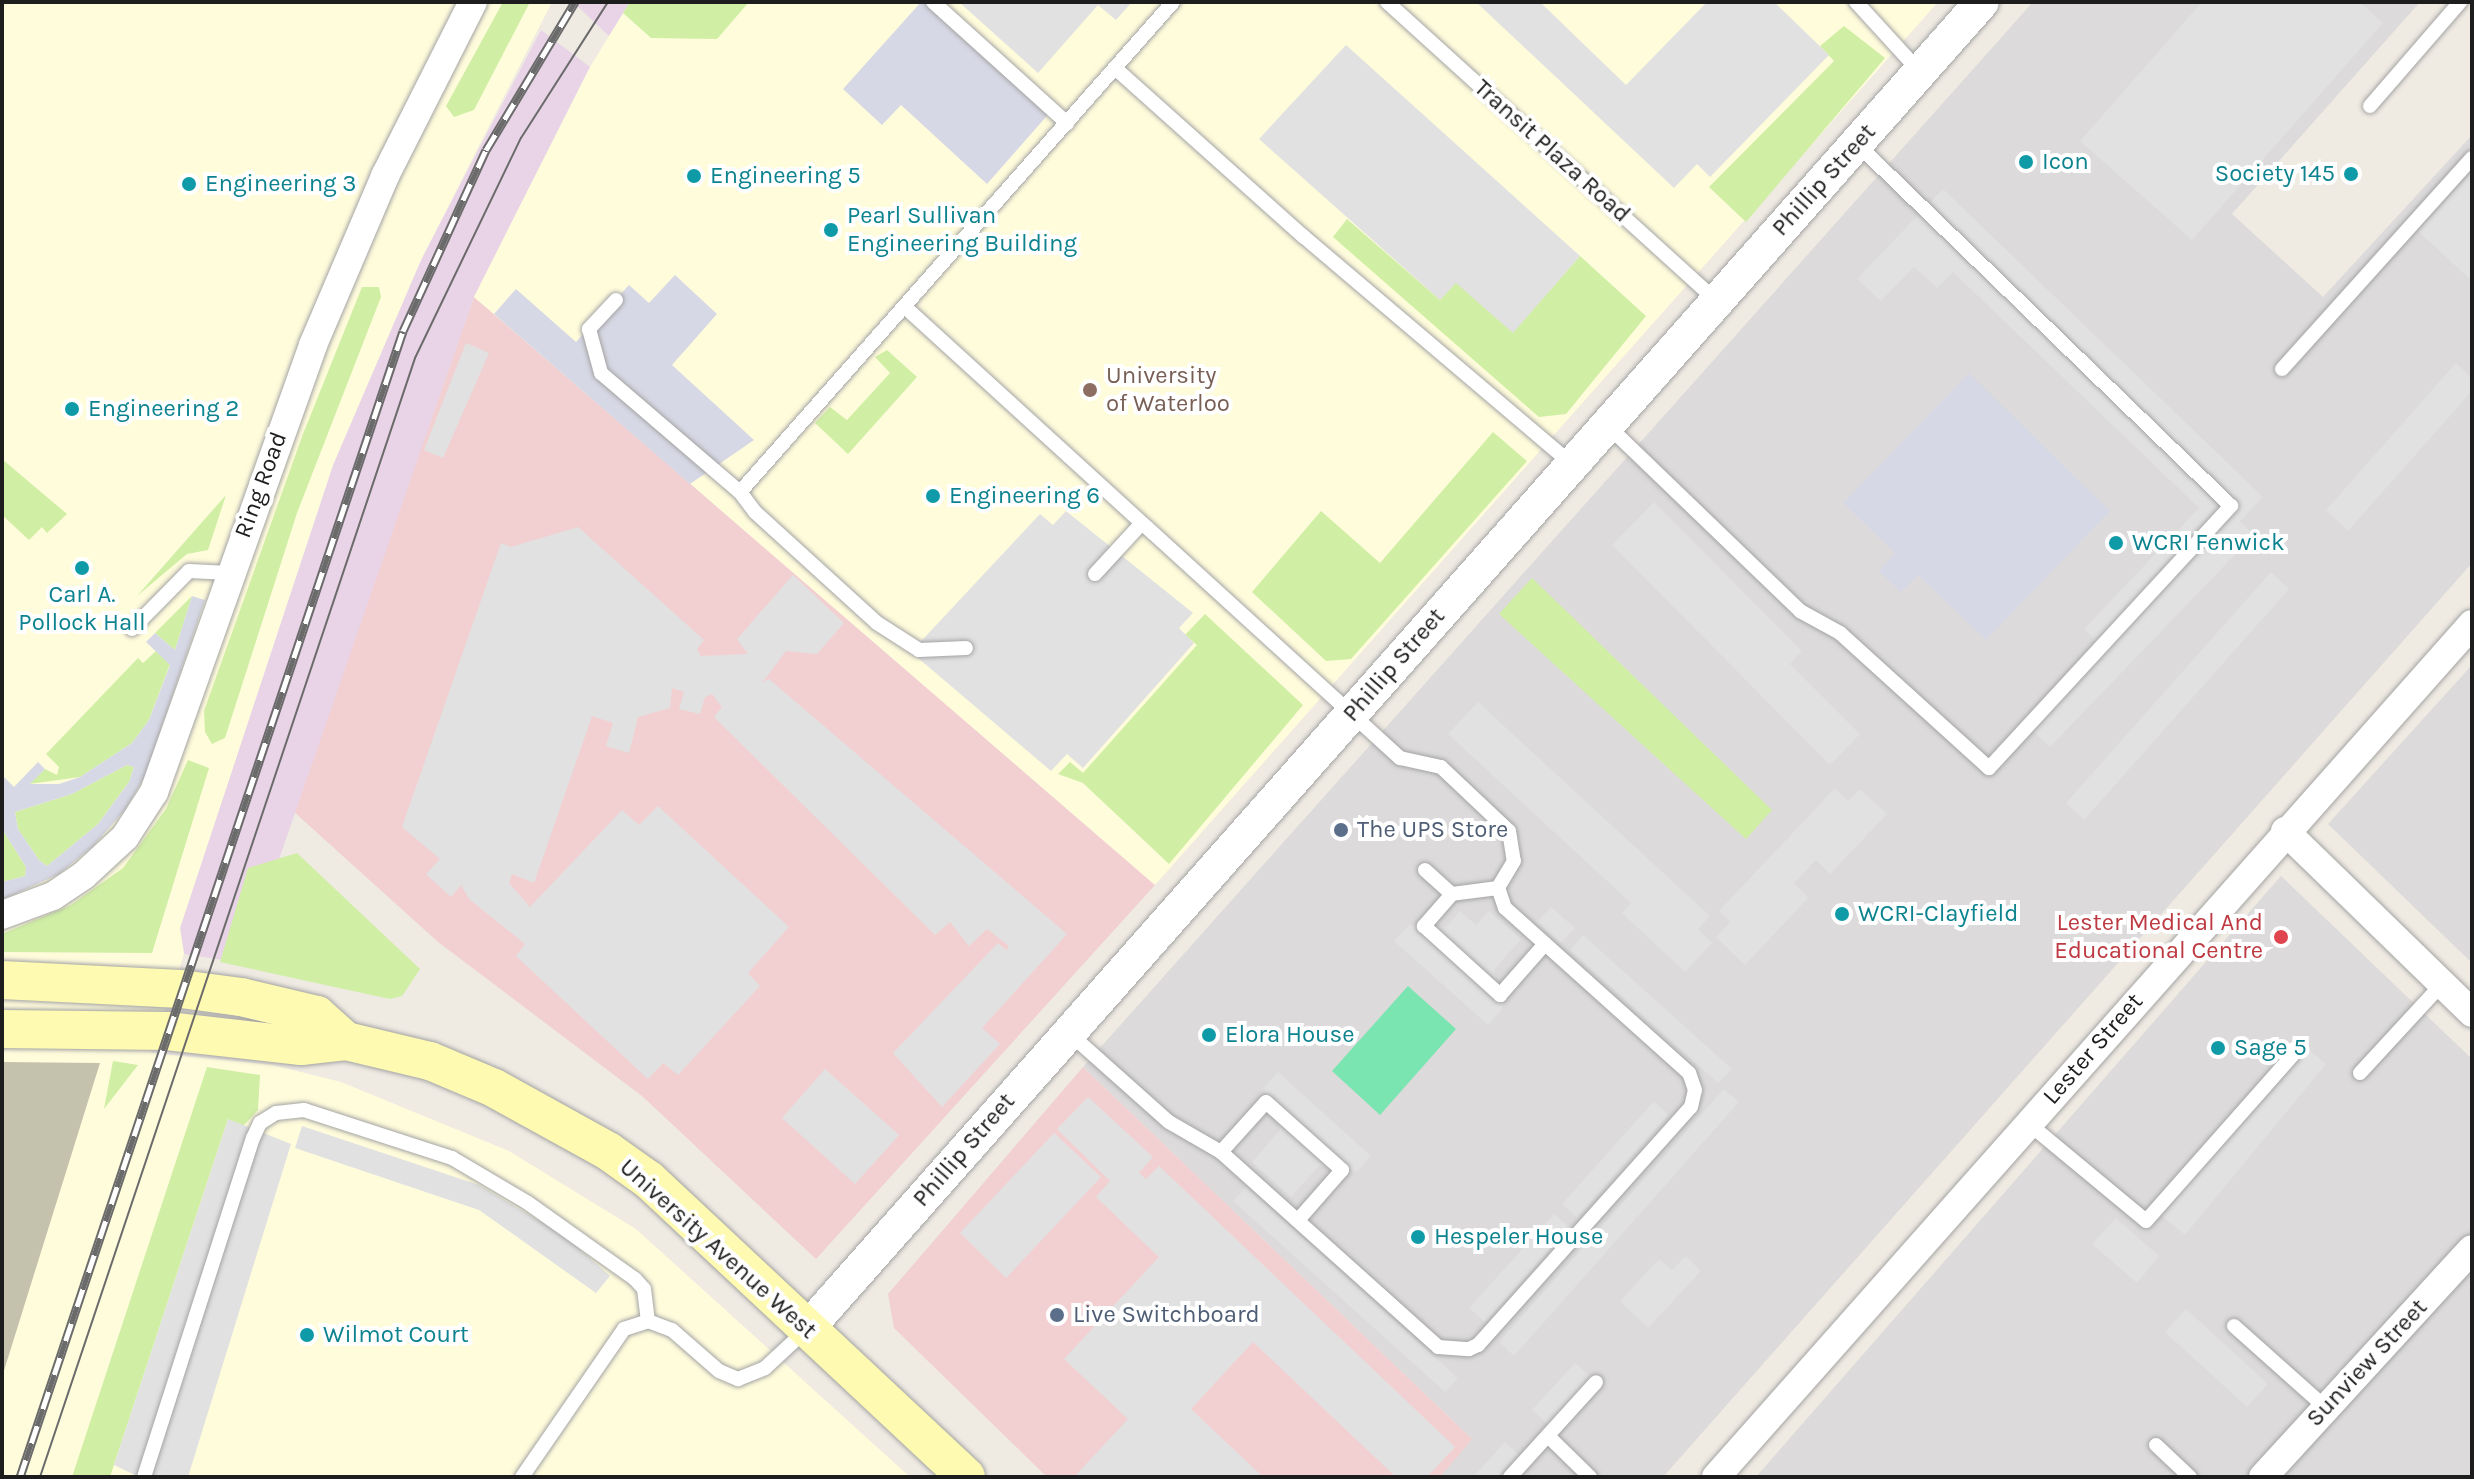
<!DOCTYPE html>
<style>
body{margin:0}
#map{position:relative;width:2474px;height:1479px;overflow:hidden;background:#efeae2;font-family:Karla,sans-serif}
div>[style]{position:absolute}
.residential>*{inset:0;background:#dcdada}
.commercial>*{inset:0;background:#f2d0d2}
.industrial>*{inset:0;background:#e9d4e7}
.education>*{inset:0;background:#fffcdc}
.construction>*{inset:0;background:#c4c2ad}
.grass>*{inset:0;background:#d0eea4}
.pitch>*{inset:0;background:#7ae5b1}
.parking>*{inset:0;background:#e1e1e1}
.plaza>*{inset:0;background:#d7d8e5}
.roads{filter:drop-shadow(0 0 2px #a4a4a4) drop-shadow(0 0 2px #a4a4a4)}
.service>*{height:14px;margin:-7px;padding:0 7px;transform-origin:7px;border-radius:7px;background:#fff}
.minor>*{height:28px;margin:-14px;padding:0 14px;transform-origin:14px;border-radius:14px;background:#fff}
.tertiary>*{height:34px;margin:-17px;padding:0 17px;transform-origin:17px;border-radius:17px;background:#fff}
.secondary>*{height:38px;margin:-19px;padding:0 19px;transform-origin:19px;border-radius:19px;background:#fefab2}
.tram>*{height:2px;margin:-1px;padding:0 1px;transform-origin:1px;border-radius:1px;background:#6b6b6b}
.rail>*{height:9px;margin-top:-4.5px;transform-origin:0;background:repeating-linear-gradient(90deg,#fff 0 18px,#6b6b6b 0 36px);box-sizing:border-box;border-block:2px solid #6b6b6b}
.dots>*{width:22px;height:22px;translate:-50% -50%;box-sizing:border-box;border:4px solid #fff;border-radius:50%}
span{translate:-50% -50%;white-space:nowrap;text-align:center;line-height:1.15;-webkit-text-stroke:8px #fff;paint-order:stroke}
.street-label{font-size:24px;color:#1d1d1d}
.culture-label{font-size:24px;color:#0d838f}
.left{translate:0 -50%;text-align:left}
.right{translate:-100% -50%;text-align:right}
.education-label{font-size:24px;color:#785e54}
.service-label{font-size:24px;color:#4e5e75}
.health-label{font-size:24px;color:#be3a42}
.frame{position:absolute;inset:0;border:4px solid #1d1d1d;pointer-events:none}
</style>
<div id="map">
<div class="residential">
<div style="clip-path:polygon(2033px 2px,2420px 2px,2232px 214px,2323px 297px,2472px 135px,2472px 563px,1663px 1477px,1440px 1477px,1471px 1438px,1083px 1067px)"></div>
<div style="clip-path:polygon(2472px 665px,2472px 963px,2328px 824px)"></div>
<div style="clip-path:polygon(2281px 876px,2472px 1059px,2472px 1477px,1756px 1477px)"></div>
</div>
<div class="commercial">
<div style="clip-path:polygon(474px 297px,1155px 885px,816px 1259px,642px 1096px,438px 942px,293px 811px)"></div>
<div style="clip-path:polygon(1083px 1067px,1472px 1439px,1440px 1477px,1047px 1477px,894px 1328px,888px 1294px)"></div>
</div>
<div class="industrial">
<div style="clip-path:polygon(573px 2px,630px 2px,609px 36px)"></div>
<div style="clip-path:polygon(541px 30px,590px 67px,474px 297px,243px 963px,184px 954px,180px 928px,333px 465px,421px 260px)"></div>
</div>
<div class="education">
<div style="clip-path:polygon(2px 2px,552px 2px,421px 260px,333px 465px,180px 928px,184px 954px,151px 1053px,273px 1065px,341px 1082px,509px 1151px,636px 1229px,910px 1477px,2px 1477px)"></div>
<div style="clip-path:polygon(630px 2px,1938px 2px,1155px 885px,474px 297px,590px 67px)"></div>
</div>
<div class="construction">
<div style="clip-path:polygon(2px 1062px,100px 1063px,2px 1377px)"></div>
</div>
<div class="grass">
<div style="clip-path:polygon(503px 2px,530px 2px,474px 110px,454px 117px,446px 106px)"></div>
<div style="clip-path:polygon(630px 2px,749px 2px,717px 39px,651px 38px,623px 13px)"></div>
<div style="clip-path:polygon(1844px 26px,1885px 58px,1746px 222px,1709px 187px,1834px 61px,1820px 46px)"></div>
<div style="clip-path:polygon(1347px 219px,1440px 300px,1456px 282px,1513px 332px,1580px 256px,1646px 316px,1566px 414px,1539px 417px,1333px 237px)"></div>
<div style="clip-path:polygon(362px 287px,379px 287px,381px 297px,297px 513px,225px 738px,212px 744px,205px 732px,204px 711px,303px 434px)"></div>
<div style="clip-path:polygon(887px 350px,917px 377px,848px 454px,815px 423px,830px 407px,847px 420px,890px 373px,875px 357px)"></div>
<div style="clip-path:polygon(1493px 432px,1527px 461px,1351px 659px,1326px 661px,1252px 592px,1321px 511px,1380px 563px)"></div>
<div style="clip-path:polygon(2px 459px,67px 514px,47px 533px,42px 527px,29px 540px,2px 515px)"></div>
<div style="clip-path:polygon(226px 495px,208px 550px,187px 554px,137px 596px)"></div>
<div style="clip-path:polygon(1532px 578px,1772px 810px,1746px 839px,1499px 614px)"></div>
<div style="clip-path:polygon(192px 596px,175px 650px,155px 633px)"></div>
<div style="clip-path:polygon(1205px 614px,1303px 705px,1169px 864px,1083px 783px,1058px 774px,1070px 762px,1083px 773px,1197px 645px,1185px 635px)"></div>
<div style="clip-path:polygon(156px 651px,170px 664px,149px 720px,132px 743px,80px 777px,29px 784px,45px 769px,57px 775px,59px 767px,46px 754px,138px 658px,143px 663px)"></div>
<div style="clip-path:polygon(188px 760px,209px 768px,152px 953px,2px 952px,2px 934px,71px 905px,123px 868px,166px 809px)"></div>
<div style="clip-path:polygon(127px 765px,134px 767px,129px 782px,98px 824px,47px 866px,39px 860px,18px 829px,15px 812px,72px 794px)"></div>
<div style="clip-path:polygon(2px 829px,26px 867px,25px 876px,2px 882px)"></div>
<div style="clip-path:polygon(297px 853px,420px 969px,402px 996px,390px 999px,220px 962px,248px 868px)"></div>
<div style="clip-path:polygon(113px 1061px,138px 1065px,104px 1109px)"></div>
<div style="clip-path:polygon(207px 1067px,260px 1075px,258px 1110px,243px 1126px,228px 1119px,110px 1477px,72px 1477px)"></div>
</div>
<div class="pitch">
<div style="clip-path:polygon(1408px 986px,1456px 1029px,1380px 1115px,1332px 1071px)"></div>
</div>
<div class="parking">
<div style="clip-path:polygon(959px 2px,1132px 2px,1116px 20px,1098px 5px,1038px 73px)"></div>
<div style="clip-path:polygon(1476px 2px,1540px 2px,1626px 85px,1707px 2px,1774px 2px,1829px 55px,1710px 177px,1697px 164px,1674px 188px)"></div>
<div style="clip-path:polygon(2202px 2px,2360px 2px,2383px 23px,2192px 240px,2080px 141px)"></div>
<div style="clip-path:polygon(1346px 45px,1580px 256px,1513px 333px,1456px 283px,1440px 300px,1259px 139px)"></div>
<div style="clip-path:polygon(2472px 172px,2472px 281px,2418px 231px)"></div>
<div style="clip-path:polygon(1943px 189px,2263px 497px,2240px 521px,2254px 535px,2050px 747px,2022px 721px,2097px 642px,2084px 629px,2199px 508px,1953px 272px,1937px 288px,1914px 267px,1881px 301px,1857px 279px)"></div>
<div style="clip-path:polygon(466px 343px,489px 353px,443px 458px,424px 450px)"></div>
<div style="clip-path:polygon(2456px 363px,2472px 378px,2472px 391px,2348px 531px,2326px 510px)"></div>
<div style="clip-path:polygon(1654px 502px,1802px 651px,1790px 664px,1860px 734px,1830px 765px,1612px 545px)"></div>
<div style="clip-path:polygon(1066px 511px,1193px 613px,1179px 628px,1194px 643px,1083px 768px,1067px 754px,1051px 771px,911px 652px,1040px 514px,1053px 525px)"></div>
<div style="clip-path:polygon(578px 527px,704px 640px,697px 649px,701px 656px,748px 654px,737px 639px,793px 575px,844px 623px,817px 654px,786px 651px,762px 683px,769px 679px,1067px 934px,982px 1028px,1000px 1044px,942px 1107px,893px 1053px,998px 943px,1006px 950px,1009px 946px,987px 929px,969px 946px,950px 922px,935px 935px,714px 717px,722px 707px,712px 694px,705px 697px,700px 714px,679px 709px,684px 692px,672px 688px,670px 708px,638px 717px,629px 753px,606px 746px,613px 723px,592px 716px,534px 883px,512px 874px,509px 883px,530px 907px,622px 810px,639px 825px,658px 806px,789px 927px,748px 973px,760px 986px,678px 1075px,663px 1063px,648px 1079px,516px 956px,525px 944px,469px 899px,461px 885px,451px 897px,426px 874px,440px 859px,402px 827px,501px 543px,511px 547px)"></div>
<div style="clip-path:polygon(2271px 572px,2289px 589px,2084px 820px,2066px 803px)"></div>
<div style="clip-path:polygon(1478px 702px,1710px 916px,1698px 929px,1712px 943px,1685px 972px,1622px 913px,1631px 903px,1448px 734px)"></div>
<div style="clip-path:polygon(1835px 788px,1848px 801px,1860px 789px,1887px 814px,1830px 874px,1816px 860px,1794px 883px,1808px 898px,1745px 965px,1716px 937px,1730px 922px,1719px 911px)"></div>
<div style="clip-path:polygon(1551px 907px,1575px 928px,1561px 943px,1537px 922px)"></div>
<div style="clip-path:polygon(1460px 911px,1476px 925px,1489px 911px,1521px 939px,1494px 970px,1503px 1008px,1488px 1025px,1394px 941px,1409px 925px,1446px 927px)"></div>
<div style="clip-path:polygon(1583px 935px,1732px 1069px,1718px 1083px,1570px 950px)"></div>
<div style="clip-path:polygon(2303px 1045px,2326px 1064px,2185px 1235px,2162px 1216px)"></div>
<div style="clip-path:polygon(825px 1069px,899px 1135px,855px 1184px,782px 1118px)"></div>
<div style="clip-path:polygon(1278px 1072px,1371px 1156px,1357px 1172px,1319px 1166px,1291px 1197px,1252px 1162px,1280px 1130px,1264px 1088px)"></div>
<div style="clip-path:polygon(1724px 1089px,1739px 1102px,1514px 1356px,1499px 1342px)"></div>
<div style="clip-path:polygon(1088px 1097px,1153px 1157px,1139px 1173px,1146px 1179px,1159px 1166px,1455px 1447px,1427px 1477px,1396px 1477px,1253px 1342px,1191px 1409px,1263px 1477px,1075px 1476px,1128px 1419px,1064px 1359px,1159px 1257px,1096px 1197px,1110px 1181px,1057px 1129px)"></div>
<div style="clip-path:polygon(1654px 1101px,1668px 1115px,1577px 1217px,1562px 1204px)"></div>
<div style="clip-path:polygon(228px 1119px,291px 1144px,188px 1477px,139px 1477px,114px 1465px)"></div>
<div style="clip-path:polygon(302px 1126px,479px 1185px,563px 1235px,610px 1276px,596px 1293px,479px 1210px,295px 1148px)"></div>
<div style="clip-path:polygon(1054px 1133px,1101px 1177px,1006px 1278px,960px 1233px)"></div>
<div style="clip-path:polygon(1246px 1187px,1458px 1378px,1445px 1392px,1233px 1201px)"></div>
<div style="clip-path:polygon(1554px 1214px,1569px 1227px,1485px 1322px,1469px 1308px)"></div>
<div style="clip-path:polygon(2116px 1218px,2159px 1256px,2137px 1283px,2092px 1244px)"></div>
<div style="clip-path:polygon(1686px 1256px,1701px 1271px,1648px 1328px,1620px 1301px,1659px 1259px,1672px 1270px)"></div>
<div style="clip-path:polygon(2186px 1309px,2268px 1384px,2247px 1407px,2165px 1332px)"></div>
<div style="clip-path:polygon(1575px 1363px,1596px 1382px,1553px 1429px,1532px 1410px)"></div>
<div style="clip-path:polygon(1505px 1442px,1518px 1454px,1497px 1477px,1473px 1477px)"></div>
</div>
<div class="plaza">
<div style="clip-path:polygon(921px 2px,933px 2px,1053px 109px,987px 184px,901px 105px,882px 125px,843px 89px)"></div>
<div style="clip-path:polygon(675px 275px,717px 314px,672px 365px,754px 440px,690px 484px,494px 314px,516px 289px,576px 342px,629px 285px,649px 303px)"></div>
<div style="clip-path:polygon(1969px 373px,2110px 511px,1986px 640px,1918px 575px,1901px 592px,1888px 580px,1879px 571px,1895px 553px,1843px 503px)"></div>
<div style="clip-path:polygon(evenodd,192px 596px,205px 600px,145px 776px,125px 810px,93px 846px,59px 874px,2px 900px,2px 882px,25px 876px,26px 867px,2px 829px,2px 775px,14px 787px,38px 762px,45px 769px,30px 784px,59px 784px,80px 777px,132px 743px,149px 720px,170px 665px,146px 642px,155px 633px,175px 650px,192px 596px,127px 765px,134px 767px,129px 782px,98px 824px,47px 866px,39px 860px,18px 829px,15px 812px,72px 794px,127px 765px)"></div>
</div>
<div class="roads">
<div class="service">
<div style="left:933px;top:2px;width:181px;rotate:42.1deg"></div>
<div style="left:1387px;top:2px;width:445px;rotate:42.2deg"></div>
<div style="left:1856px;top:2px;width:95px;rotate:47.6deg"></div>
<div style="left:1116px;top:69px;width:251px;rotate:41.8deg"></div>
<div style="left:1303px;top:236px;width:351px;rotate:40.3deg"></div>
<div style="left:2370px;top:106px;width:138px;rotate:-49.1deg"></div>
<div style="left:616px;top:300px;width:40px;rotate:133deg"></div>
<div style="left:589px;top:329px;width:46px;rotate:74.7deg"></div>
<div style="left:601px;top:373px;width:183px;rotate:40.6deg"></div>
<div style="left:740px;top:492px;width:25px;rotate:53deg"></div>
<div style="left:755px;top:512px;width:165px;rotate:42.3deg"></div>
<div style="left:877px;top:623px;width:50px;rotate:32.7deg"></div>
<div style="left:919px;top:650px;width:47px;rotate:-2.4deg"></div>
<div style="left:905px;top:307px;width:670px;rotate:42.34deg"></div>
<div style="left:1400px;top:758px;width:42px;rotate:12.4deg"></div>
<div style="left:1441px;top:767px;width:93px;rotate:43.3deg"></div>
<div style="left:1509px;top:831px;width:30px;rotate:81deg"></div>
<div style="left:1514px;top:861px;width:31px;rotate:121deg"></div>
<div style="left:1498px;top:888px;width:46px;rotate:172.6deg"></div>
<div style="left:1452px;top:894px;width:43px;rotate:131.2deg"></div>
<div style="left:1424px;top:926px;width:103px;rotate:42.2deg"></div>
<div style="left:1500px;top:995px;width:68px;rotate:-48.6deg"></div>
<div style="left:2282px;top:369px;width:284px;rotate:-48deg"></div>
<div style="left:1608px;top:426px;width:267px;rotate:43.9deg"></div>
<div style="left:1800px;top:611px;width:46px;rotate:28.8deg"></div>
<div style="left:1840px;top:633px;width:201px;rotate:42.2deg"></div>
<div style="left:1989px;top:768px;width:357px;rotate:-47.3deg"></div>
<div style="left:2231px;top:506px;width:520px;rotate:-135.93deg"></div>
<div style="left:740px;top:492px;width:654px;rotate:-48.53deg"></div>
<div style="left:1095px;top:574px;width:67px;rotate:-47.4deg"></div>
<div style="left:132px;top:629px;width:81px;rotate:-45.5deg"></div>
<div style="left:189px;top:571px;width:41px;rotate:2.8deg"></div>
<div style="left:1425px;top:870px;width:36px;rotate:42deg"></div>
<div style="left:1069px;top:1033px;width:134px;rotate:41.7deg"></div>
<div style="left:1169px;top:1122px;width:60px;rotate:30deg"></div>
<div style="left:1221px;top:1152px;width:292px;rotate:41.9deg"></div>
<div style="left:1438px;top:1347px;width:31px;rotate:4deg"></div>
<div style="left:1469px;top:1349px;width:10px;rotate:-24deg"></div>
<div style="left:1478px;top:1345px;width:319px;rotate:-48.2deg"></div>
<div style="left:1691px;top:1107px;width:17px;rotate:-77deg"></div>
<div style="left:1695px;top:1090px;width:18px;rotate:-109deg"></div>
<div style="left:1689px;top:1073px;width:247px;rotate:-138.1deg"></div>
<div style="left:1505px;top:908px;width:21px;rotate:-109deg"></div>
<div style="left:2360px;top:1073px;width:121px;rotate:-47.3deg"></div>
<div style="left:2028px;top:1123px;width:153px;rotate:39.7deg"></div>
<div style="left:2146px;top:1221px;width:222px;rotate:-48.5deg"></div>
<div style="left:1221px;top:1152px;width:67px;rotate:-48deg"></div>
<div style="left:1266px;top:1102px;width:102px;rotate:41.8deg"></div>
<div style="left:1342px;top:1170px;width:67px;rotate:131.3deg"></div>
<div style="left:2234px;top:1326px;width:123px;rotate:41.7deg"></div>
<div style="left:1548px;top:1436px;width:59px;rotate:44.3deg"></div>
<div style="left:2156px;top:1445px;width:47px;rotate:43.3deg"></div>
<div style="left:144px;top:1477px;width:356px;rotate:-72.2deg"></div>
<div style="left:253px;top:1138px;width:17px;rotate:-65deg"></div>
<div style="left:260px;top:1123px;width:19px;rotate:-32deg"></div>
<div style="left:276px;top:1113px;width:28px;rotate:-6deg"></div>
<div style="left:304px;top:1110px;width:156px;rotate:18deg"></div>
<div style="left:452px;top:1158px;width:88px;rotate:30.6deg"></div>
<div style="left:528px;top:1203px;width:131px;rotate:35.4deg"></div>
<div style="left:635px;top:1279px;width:13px;rotate:48deg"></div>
<div style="left:644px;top:1289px;width:32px;rotate:83deg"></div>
<div style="left:522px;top:1477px;width:180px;rotate:-55.4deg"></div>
<div style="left:624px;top:1329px;width:25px;rotate:-18deg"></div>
<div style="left:648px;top:1321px;width:26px;rotate:21deg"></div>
<div style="left:672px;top:1330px;width:62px;rotate:41.1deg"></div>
<div style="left:719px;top:1371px;width:21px;rotate:23deg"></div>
<div style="left:738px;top:1379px;width:29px;rotate:-22deg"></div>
<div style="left:765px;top:1368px;width:56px;rotate:-42.8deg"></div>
<div style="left:1510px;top:1477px;width:128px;rotate:-47.8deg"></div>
</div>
<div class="minor">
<div style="left:2285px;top:831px;width:261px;rotate:44.2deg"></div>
<div style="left:2px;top:915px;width:54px;rotate:-20.4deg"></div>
<div style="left:53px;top:896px;width:37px;rotate:-34deg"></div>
<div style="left:84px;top:875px;width:56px;rotate:-42.8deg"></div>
<div style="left:125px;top:837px;width:54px;rotate:-57.2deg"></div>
<div style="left:154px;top:792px;width:474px;rotate:-70.4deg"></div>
<div style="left:313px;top:345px;width:184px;rotate:-66.9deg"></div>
<div style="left:385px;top:176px;width:195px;rotate:-63.2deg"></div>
<div style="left:1716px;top:1477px;width:1140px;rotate:-48.45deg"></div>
<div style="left:2263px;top:1477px;width:309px;rotate:-47.5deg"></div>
</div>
<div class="tertiary">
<div style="left:807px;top:1329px;width:1772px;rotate:-48.48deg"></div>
</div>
<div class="secondary">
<div style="left:2px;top:980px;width:179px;rotate:2.9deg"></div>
<div style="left:181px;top:989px;width:61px;rotate:7.6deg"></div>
<div style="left:241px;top:997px;width:78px;rotate:13.3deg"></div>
<div style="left:317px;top:1015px;width:39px;rotate:42deg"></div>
<div style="left:2px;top:1029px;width:165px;rotate:0.7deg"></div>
<div style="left:167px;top:1031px;width:135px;rotate:6.4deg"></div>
<div style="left:301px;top:1046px;width:45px;rotate:-6.3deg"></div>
<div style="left:346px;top:1041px;width:86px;rotate:13.4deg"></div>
<div style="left:430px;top:1061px;width:69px;rotate:22.9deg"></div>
<div style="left:494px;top:1088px;width:130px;rotate:28.9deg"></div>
<div style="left:608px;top:1151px;width:50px;rotate:35.3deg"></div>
<div style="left:649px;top:1180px;width:434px;rotate:43.1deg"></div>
</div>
</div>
<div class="tram">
<div style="left:40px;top:1477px;width:1180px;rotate:-71.47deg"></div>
<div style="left:415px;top:358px;width:244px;rotate:-64.3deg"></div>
<div style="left:521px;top:138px;width:161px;rotate:-57.4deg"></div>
</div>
<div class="rail">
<div style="left:20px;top:1477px;width:1208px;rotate:-71.52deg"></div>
<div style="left:403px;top:331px;width:199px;rotate:-65.4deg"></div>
<div style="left:486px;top:150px;width:173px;rotate:-59deg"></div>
</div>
<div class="dots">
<div style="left:2026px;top:162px;background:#0f9aa8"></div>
<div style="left:2351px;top:174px;background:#0f9aa8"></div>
<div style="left:694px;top:176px;background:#0f9aa8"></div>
<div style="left:189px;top:184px;background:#0f9aa8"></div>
<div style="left:831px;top:230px;background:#0f9aa8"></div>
<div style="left:1090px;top:390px;background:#8d6e63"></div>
<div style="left:72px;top:409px;background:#0f9aa8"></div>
<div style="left:933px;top:496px;background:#0f9aa8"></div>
<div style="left:2116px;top:543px;background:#0f9aa8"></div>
<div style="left:82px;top:568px;background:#0f9aa8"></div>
<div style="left:1341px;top:830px;background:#5c6f8a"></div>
<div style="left:1842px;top:914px;background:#0f9aa8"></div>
<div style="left:2281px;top:937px;background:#e0444e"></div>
<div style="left:1209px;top:1035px;background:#0f9aa8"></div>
<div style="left:2218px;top:1048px;background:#0f9aa8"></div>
<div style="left:1418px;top:1237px;background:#0f9aa8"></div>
<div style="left:1057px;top:1315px;background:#5c6f8a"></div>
<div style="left:307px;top:1335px;background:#0f9aa8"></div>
</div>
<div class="street-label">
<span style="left:1552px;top:151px;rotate:42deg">Transit Plaza Road</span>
<span style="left:1824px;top:180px;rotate:-48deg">Phillip Street</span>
<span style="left:261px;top:485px;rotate:-70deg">Ring Road</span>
<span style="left:1394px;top:665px;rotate:-49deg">Phillip Street</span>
<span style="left:2093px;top:1049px;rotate:-49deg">Lester Street</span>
<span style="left:964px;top:1150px;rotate:-49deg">Phillip Street</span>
<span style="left:718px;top:1249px;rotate:42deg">University Avenue West</span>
<span style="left:2367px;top:1363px;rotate:-47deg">Sunview Street</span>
</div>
<div class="culture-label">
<span class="left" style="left:2042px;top:162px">Icon</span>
<span class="right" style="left:2335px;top:174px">Society 145</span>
<span class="left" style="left:710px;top:176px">Engineering 5</span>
<span class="left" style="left:205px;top:184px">Engineering 3</span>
<span class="left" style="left:847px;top:230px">Pearl Sullivan<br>Engineering Building</span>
<span class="left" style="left:88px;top:409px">Engineering 2</span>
<span class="left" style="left:949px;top:496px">Engineering 6</span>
<span class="left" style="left:2132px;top:543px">WCRI Fenwick</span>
<span style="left:82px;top:609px">Carl A.<br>Pollock Hall</span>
<span class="left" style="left:1858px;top:914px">WCRI-Clayfield</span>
<span class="left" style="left:1225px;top:1035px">Elora House</span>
<span class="left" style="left:2234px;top:1048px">Sage 5</span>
<span class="left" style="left:1434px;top:1237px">Hespeler House</span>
<span class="left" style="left:323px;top:1335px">Wilmot Court</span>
</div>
<div class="education-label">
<span class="left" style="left:1106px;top:390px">University<br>of Waterloo</span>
</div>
<div class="service-label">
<span class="left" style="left:1357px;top:830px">The UPS Store</span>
<span class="left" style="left:1073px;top:1315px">Live Switchboard</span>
</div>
<div class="health-label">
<span class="right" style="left:2263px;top:937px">Lester Medical And<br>Educational Centre</span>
</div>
<div class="frame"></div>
</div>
